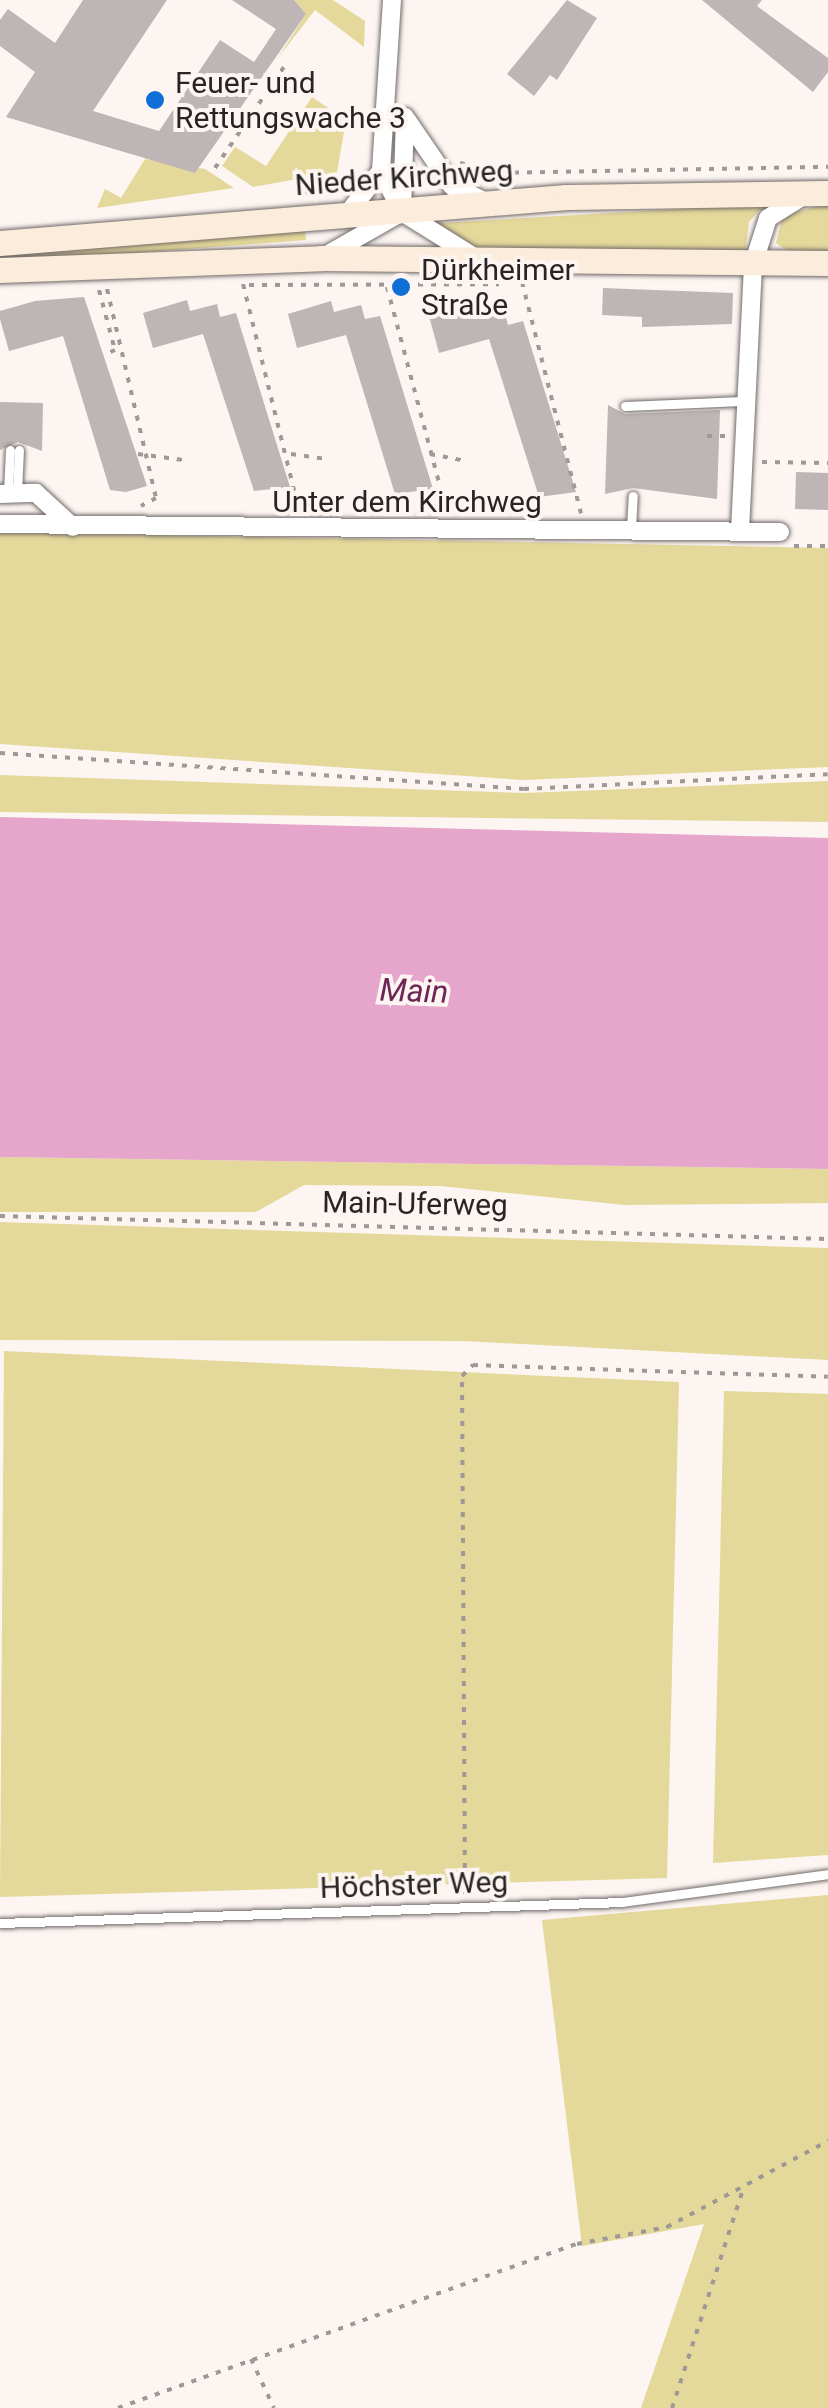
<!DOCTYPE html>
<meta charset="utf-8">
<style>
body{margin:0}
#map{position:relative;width:828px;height:2408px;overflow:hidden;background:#fcf5f2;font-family:Roboto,sans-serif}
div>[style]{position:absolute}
.green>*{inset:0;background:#e4d89a}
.water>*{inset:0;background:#e6a5cb}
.building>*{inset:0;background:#bdb5b6}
.path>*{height:4px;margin-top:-2px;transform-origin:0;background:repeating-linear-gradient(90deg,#9e9896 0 5px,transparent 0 13px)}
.roads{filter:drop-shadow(0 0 2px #716a68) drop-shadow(0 0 2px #716a68)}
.lane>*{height:9px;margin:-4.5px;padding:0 4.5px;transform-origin:4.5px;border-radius:4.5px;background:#fff}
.street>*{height:18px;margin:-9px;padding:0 9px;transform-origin:9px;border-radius:9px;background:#fff}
.secondary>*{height:25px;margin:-12.5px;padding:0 12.5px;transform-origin:12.5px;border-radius:12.5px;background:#fbecdc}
.dots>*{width:28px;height:28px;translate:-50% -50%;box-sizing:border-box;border:5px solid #fcf5f2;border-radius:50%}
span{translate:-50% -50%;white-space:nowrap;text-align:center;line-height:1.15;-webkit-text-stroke:8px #fcf5f2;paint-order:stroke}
.poi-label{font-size:30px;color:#272423}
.left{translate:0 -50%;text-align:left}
.street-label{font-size:30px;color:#272423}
.water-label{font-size:32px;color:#6f2456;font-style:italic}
</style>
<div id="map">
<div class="green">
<div style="clip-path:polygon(294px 0,333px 0,365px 21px,364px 47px,315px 10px,278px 58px,306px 14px)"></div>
<div style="clip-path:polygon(312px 97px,346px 120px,337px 172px,253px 187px,222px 166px,235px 147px,266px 166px)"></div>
<div style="clip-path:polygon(145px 159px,205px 169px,234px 188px,97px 208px,105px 189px,121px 198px)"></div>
<div style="clip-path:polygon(765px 204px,749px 222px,745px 254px,477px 253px,423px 224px)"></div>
<div style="clip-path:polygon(828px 204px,828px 254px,792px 254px,776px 243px,783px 215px)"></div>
<div style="clip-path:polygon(305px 229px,306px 240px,0 263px,0 253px)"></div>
<div style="clip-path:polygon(0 532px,828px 548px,828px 767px,523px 780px,0 744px)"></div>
<div style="clip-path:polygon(0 775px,525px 793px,828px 781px,828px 822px,0 812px)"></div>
<div style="clip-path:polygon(0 1157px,828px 1169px,828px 1203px,625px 1205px,440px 1186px,304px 1185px,256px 1212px,0 1212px)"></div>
<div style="clip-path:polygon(0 1222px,828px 1248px,828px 1360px,463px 1341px,0 1340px)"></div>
<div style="clip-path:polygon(4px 1351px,679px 1382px,667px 1878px,0 1897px)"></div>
<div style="clip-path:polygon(724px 1391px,828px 1394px,828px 1855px,713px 1863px)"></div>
<div style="clip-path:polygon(828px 1895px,828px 2408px,641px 2408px,704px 2224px,582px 2246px,542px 1920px)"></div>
</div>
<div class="water">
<div style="clip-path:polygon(0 817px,828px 838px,828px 1169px,0 1157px)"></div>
</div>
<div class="building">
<div style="clip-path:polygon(83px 0,167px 0,93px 111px,159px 131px,220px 40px,254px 62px,276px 29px,232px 0,294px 0,306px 14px,195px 173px,6px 117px,35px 72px,0 46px,0 20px,8px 9px,55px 43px)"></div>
<div style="clip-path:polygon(567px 0,597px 18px,557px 80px,550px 75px,534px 96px,507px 74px)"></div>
<div style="clip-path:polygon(702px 0,762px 0,757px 6px,828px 58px,828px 72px,813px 92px)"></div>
<div style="clip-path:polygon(603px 288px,733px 293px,732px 324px,642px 327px,642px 317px,602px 315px)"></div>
<div style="clip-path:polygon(84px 297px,147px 486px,126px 492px,110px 490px,63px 336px,9px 351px,0 319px,0 311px,35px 301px)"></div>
<div style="clip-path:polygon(187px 300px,190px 311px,217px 304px,220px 317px,236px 313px,290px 487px,254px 491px,203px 334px,153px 348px,143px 313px)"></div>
<div style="clip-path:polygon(331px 301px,334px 312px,361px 305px,365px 319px,380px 316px,433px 489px,395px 494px,346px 335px,297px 348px,288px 314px)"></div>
<div style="clip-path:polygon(474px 303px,476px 313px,503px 306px,508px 325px,523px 321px,576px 492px,539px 497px,489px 339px,439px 353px,429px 316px)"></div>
<div style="clip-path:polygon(0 402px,43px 403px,42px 451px,18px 442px,0 450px)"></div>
<div style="clip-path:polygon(608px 405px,625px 414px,720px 410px,717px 499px,633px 488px,605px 494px)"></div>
<div style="clip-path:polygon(796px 472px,828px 473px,828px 510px,795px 509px)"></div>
</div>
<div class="path">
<div style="left:460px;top:163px;width:42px;rotate:13.7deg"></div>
<div style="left:501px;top:173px;width:327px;rotate:-1.1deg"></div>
<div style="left:215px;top:168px;width:122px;rotate:-55.7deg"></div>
<div style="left:305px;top:193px;width:55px;rotate:-21.4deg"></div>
<div style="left:522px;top:282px;width:239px;rotate:75.7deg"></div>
<div style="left:243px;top:284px;width:230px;rotate:76.1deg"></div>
<div style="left:249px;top:285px;width:250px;rotate:-0.2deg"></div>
<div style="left:387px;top:287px;width:210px;rotate:75.1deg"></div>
<div style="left:441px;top:490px;width:20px;rotate:99deg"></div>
<div style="left:107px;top:289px;width:215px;rotate:76.8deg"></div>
<div style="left:156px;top:498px;width:17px;rotate:152deg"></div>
<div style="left:99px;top:290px;width:62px;rotate:75.1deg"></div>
<div style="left:115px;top:350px;width:8px;rotate:157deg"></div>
<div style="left:707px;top:436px;width:19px"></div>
<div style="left:138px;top:454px;width:46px;rotate:7.4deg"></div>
<div style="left:291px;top:454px;width:35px;rotate:8deg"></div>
<div style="left:430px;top:454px;width:36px;rotate:11deg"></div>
<div style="left:762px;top:462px;width:66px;rotate:0.9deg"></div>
<div style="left:794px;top:546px;width:34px"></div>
<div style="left:0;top:753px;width:525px;rotate:3.93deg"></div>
<div style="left:524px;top:789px;width:304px;rotate:-2.8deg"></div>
<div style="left:0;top:1216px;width:828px;rotate:1.59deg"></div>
<div style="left:465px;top:1894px;width:518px;rotate:-90.33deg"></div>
<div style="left:462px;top:1376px;width:16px;rotate:-45deg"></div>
<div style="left:473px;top:1365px;width:355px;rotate:1.9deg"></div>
<div style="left:251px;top:2359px;width:54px;rotate:64.9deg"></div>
<div style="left:118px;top:2408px;width:487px;rotate:-19.7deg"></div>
<div style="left:577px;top:2244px;width:92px;rotate:-10.7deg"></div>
<div style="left:667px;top:2227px;width:183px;rotate:-28.1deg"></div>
<div style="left:672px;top:2408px;width:229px;rotate:-72deg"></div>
</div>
<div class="roads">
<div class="lane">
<div style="left:625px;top:406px;width:118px;rotate:-2.4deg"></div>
<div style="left:8px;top:492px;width:42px;rotate:-87.3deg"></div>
<div style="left:17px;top:492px;width:42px;rotate:-87.3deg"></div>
<div style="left:631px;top:529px;width:33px;rotate:-87deg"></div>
<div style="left:0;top:1923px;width:622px;rotate:-1.93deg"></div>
<div style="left:622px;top:1902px;width:208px;rotate:-7.7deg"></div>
</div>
<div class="street">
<div style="left:392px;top:0;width:171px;rotate:93.7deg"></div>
<div style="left:381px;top:171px;width:46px;rotate:62.9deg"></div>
<div style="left:402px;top:212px;width:81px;rotate:31.9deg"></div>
<div style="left:407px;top:120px;width:80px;rotate:55.7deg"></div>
<div style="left:452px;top:186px;width:38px;rotate:25deg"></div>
<div style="left:345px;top:217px;width:58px;rotate:-52deg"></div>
<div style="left:325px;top:256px;width:89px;rotate:-29.7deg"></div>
<div style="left:402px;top:212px;width:95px;rotate:-88.2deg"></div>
<div style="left:0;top:494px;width:36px;rotate:-2deg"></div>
<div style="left:36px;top:493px;width:50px;rotate:42.6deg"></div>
<div style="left:0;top:524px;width:780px;rotate:0.59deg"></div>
<div style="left:740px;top:531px;width:266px;rotate:-87.2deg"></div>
<div style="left:753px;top:265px;width:49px;rotate:-72.3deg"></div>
<div style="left:768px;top:218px;width:38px;rotate:-32deg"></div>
</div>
<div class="secondary">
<div style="left:0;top:243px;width:568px;rotate:-4.65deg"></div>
<div style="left:566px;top:197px;width:262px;rotate:-0.9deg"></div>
<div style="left:0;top:270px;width:321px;rotate:-2.1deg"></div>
<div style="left:321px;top:258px;width:507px;rotate:0.57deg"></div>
</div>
</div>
<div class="dots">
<div style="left:155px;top:100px;background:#126ed7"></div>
<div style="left:401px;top:287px;background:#126ed7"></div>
</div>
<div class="poi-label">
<span class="left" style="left:175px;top:100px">Feuer- und<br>Rettungswache 3</span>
<span class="left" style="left:421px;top:287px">Dürkheimer<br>Straße</span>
</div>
<div class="street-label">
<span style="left:404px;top:178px;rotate:-4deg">Nieder Kirchweg</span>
<span style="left:407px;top:502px">Unter dem Kirchweg</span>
<span style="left:415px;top:1204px;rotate:1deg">Main-Uferweg</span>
<span style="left:414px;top:1885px;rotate:-2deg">Höchster Weg</span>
</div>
<div class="water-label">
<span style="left:414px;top:991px;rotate:2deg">Main</span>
</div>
</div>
